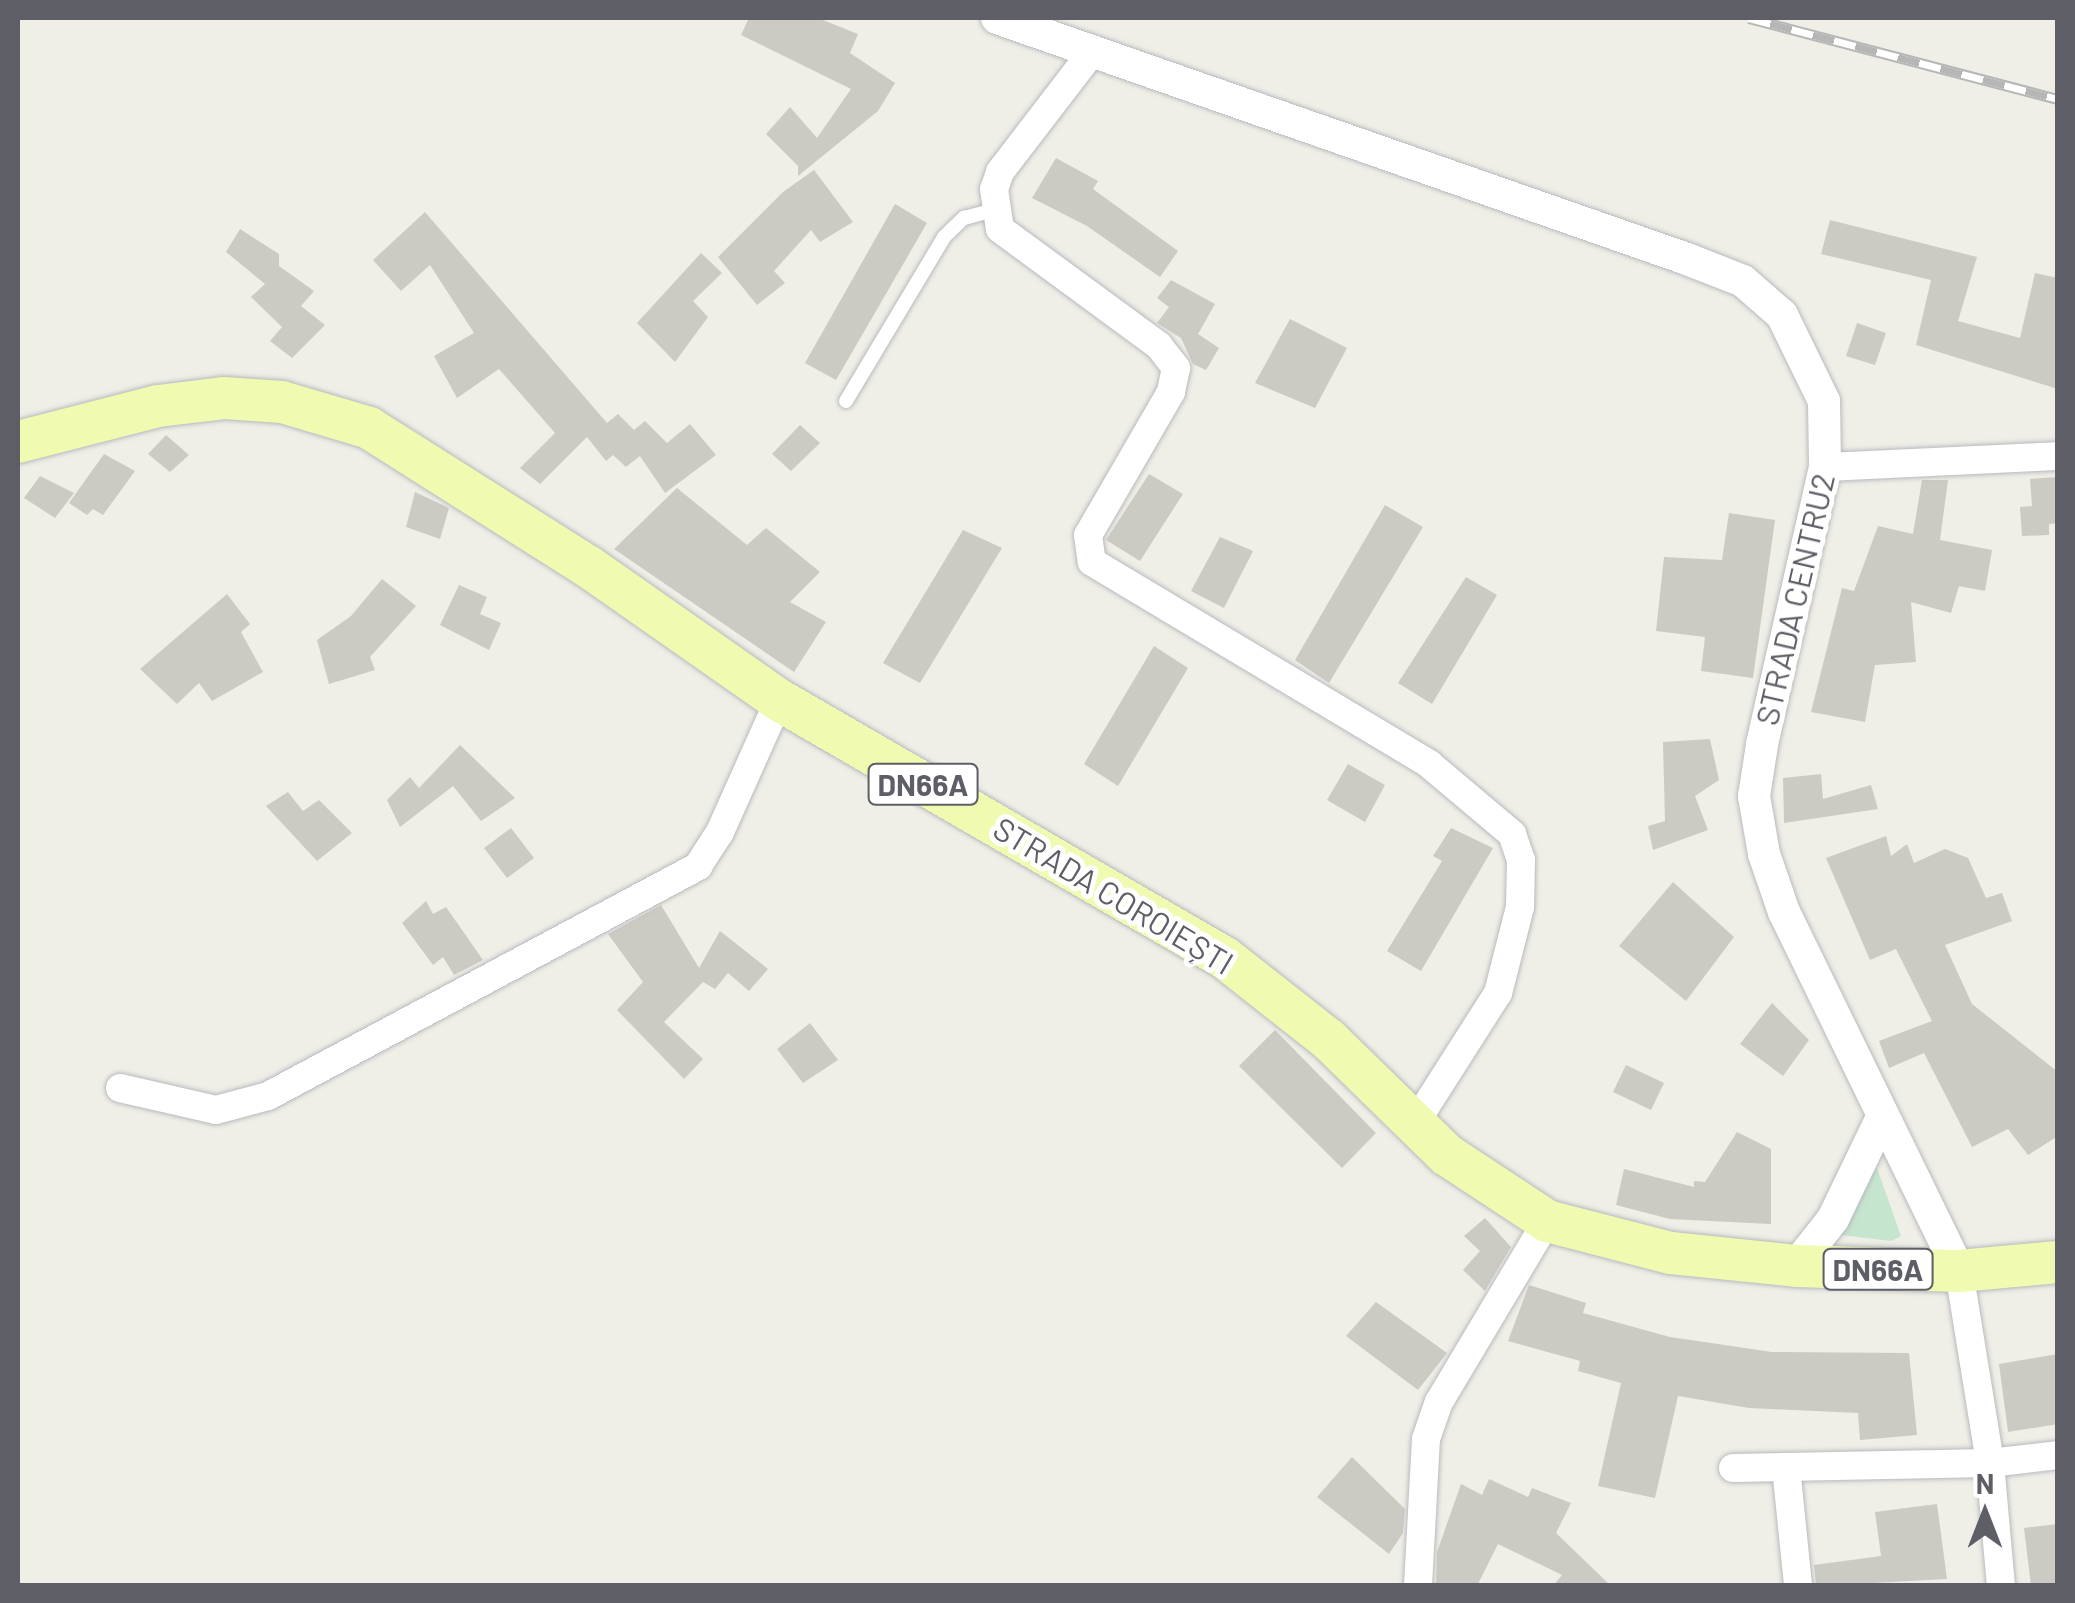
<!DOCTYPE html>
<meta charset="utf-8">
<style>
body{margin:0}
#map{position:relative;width:2075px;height:1603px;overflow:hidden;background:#efefe7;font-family:Barlow,sans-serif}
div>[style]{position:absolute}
.green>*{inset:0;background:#c5e5ce}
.building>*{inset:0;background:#cbcac3}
.roads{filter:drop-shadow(0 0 2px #b9b9bf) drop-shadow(0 0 2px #b9b9bf)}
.service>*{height:14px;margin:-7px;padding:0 7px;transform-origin:7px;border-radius:7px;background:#fff}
.minor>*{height:28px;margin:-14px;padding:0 14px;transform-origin:14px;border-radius:14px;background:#fff}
.tertiary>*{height:32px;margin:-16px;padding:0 16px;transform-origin:16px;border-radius:16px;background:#fff}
.primary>*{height:42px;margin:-21px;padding:0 21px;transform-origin:21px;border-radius:21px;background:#f0fab1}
.rail>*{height:11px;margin-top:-5.5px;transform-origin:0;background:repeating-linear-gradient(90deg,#fff 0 22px,#b6b6b7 0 44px);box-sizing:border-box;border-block:2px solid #b6b6b7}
span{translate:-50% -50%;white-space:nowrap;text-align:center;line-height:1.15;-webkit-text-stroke:10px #fff;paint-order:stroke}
.shield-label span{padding:2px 8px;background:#fff;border:2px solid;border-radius:8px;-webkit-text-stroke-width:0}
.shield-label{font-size:30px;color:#5e5f66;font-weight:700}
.street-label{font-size:32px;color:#5e5f66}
.frame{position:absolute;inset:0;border:20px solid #5e5f66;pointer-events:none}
.north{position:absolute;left:1935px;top:1463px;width:100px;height:100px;-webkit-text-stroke:8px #fff;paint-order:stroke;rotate:0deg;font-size:28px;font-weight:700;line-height:40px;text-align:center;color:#5e5f66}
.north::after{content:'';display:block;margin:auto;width:35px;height:45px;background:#5e5f66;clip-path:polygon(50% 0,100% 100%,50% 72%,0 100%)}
</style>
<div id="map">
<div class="green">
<div style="clip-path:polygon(1877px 1168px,1901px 1236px,1891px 1241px,1833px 1234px)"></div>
</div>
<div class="building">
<div style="clip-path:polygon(749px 18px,818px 18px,858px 34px,850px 53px,895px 83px,878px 111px,798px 176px,798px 166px,766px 134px,790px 107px,817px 138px,851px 89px,741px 35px)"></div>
<div style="clip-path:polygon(1056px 158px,1098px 181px,1093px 189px,1178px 251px,1160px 277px,1087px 226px,1032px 198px)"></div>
<div style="clip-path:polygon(814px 170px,853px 222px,820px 242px,811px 230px,774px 271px,785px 283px,757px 305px,718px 257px,783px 192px)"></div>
<div style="clip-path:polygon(895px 204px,927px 223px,836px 380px,805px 363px)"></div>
<div style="clip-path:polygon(425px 212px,607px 423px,618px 414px,634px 430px,645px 421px,667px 443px,690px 424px,716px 455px,665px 493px,640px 456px,626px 467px,613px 455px,606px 461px,587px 437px,540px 484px,520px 468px,555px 433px,499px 369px,457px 398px,434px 356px,474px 333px,430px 265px,401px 291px,373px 260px)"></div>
<div style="clip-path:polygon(1830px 220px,1977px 257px,1958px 321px,2020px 338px,2035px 273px,2058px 278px,2058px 389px,1916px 345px,1931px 280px,1821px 254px)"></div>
<div style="clip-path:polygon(240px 229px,279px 254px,279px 266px,314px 291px,301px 306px,325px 325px,292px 358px,270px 341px,282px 327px,251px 297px,265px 284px,226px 252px)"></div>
<div style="clip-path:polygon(701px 253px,722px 273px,693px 301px,708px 317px,675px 362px,637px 323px)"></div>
<div style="clip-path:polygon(1171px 280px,1215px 304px,1198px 334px,1219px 348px,1206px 370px,1193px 364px,1181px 338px,1157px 323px,1169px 307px,1157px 298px)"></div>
<div style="clip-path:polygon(1290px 319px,1347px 348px,1315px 408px,1255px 383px)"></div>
<div style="clip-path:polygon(1857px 323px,1886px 333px,1875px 365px,1846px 356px)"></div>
<div style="clip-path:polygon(800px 425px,820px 443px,791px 471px,772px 454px)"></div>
<div style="clip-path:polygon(166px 435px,189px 455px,170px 472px,148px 454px)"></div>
<div style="clip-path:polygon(104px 454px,135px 471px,103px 515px,93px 509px,87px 515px,69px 503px)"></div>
<div style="clip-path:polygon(1149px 474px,1183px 494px,1140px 561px,1106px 540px)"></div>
<div style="clip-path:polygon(40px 476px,74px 493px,55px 518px,24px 498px)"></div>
<div style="clip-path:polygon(2058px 477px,2058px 523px,2049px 524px,2049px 535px,2022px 536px,2020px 507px,2032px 506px,2030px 479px)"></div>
<div style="clip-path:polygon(1922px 480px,1948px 480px,1940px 540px,1992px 550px,1985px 591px,1959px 586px,1951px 613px,1911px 602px,1916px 662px,1875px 665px,1865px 722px,1811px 712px,1842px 588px,1854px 591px,1878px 526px,1913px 534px)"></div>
<div style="clip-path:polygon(677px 488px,747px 545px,766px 528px,820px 572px,790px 602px,826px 622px,794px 672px,614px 549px)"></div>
<div style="clip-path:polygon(415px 492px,449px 508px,440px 539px,406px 527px)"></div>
<div style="clip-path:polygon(1385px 505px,1423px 527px,1329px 683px,1295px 660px)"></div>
<div style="clip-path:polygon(1729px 513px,1775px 520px,1753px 678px,1701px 671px,1705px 637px,1656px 631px,1664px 557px,1722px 560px)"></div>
<div style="clip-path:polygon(963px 530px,1002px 548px,920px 683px,883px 663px)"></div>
<div style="clip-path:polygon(1220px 537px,1253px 551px,1224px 608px,1191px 591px)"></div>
<div style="clip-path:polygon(1466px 577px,1497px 595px,1432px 704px,1398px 683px)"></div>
<div style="clip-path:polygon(382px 579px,416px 606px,370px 657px,375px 670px,329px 684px,317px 640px,351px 616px)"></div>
<div style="clip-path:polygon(459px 585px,487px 597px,480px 614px,501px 623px,489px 650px,440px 625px)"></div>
<div style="clip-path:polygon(227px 594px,250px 624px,241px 632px,263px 672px,212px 701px,199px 683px,177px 704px,140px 669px)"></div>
<div style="clip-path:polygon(1154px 646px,1188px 668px,1118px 786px,1084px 764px)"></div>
<div style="clip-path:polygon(1710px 739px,1719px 780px,1695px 796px,1708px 830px,1653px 850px,1648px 826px,1665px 821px,1663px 742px)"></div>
<div style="clip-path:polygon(460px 745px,515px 798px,481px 821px,453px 786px,400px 827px,387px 800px,410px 777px,419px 788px)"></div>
<div style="clip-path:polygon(1348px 764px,1385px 785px,1365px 822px,1327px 800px)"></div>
<div style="clip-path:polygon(1821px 774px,1823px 799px,1871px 785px,1878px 809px,1784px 823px,1783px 778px)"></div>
<div style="clip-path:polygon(288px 792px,303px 811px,319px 800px,352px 833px,317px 861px,266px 806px)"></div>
<div style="clip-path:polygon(511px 828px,534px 858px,507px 878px,484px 848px)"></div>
<div style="clip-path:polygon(1451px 828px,1493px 848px,1421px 971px,1387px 951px,1442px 861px,1433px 856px)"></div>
<div style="clip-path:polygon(1886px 836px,1891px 856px,1907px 844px,1914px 863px,1945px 849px,1968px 858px,1986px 898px,2002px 893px,2012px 921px,1945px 945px,1972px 1004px,2058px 1072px,2058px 1136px,2028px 1155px,2008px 1129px,1972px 1147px,1924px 1053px,1889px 1068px,1879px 1041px,1932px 1021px,1896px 949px,1870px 960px,1826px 858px)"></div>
<div style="clip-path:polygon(1673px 882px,1734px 937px,1686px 1001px,1619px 946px)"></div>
<div style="clip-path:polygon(426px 901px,433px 914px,446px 907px,483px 960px,454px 975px,443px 957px,433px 965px,402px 923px)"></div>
<div style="clip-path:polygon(661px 905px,699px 968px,720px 931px,768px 969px,749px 991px,728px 973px,715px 989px,703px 982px,664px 1022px,703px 1059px,684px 1079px,617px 1010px,643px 982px,608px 934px)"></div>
<div style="clip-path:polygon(1772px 1003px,1809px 1040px,1783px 1076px,1740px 1044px)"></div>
<div style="clip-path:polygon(810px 1023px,838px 1060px,803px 1083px,777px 1049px)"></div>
<div style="clip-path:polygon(1275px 1030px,1376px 1133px,1342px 1168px,1239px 1066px)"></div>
<div style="clip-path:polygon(1626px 1065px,1664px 1083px,1651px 1110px,1613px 1092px)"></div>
<div style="clip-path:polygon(1737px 1132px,1771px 1149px,1771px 1224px,1670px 1219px,1616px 1205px,1624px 1169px,1694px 1187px,1694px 1181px,1705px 1182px)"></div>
<div style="clip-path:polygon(1485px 1218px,1511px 1247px,1485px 1291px,1463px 1270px,1480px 1251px,1464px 1236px)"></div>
<div style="clip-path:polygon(1529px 1285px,1586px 1303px,1583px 1313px,1670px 1337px,1772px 1352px,1909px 1353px,1917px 1435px,1860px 1440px,1858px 1413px,1749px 1408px,1678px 1396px,1655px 1498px,1598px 1486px,1621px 1383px,1578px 1371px,1580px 1361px,1508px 1341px)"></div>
<div style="clip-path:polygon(1376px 1302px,1447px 1353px,1418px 1390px,1346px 1336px)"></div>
<div style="clip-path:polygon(2058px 1354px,2058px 1424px,2008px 1432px,1999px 1364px)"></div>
<div style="clip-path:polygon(1352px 1457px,1405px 1509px,1403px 1533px,1389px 1554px,1317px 1497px)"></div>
<div style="clip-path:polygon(1489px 1479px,1528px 1497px,1532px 1488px,1571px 1503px,1556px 1533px,1611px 1586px,1553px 1586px,1562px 1575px,1498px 1544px,1477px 1586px,1436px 1586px,1437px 1552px,1461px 1484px,1482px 1495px)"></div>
<div style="clip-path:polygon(1937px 1504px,1947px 1579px,1816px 1586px,1814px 1565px,1881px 1556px,1875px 1512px)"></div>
<div style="clip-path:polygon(2058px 1524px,2058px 1584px,2031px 1586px,2024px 1528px)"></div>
</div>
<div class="roads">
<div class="service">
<div style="left:846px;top:401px;width:191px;rotate:-59.1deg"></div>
<div style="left:944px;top:237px;width:28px;rotate:-44deg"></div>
<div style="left:964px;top:218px;width:34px;rotate:-15deg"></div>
</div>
<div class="minor">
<div style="left:1092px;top:52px;width:151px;rotate:127.5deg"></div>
<div style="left:1000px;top:172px;width:18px;rotate:109deg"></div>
<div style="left:994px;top:189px;width:40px;rotate:81.5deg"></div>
<div style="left:1000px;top:229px;width:197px;rotate:36.3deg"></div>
<div style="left:1159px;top:346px;width:28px;rotate:52deg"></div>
<div style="left:1176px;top:368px;width:25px;rotate:102deg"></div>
<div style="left:1171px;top:392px;width:165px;rotate:120.1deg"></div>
<div style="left:1088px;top:535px;width:27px;rotate:82deg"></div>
<div style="left:1092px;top:562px;width:393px;rotate:30.9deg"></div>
<div style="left:1429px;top:764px;width:109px;rotate:40.1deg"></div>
<div style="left:1512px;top:834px;width:28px;rotate:71deg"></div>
<div style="left:1521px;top:860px;width:47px;rotate:91.2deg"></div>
<div style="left:1520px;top:907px;width:89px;rotate:104.3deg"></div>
<div style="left:1498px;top:993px;width:156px;rotate:122.5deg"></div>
<div style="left:1825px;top:467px;width:233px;rotate:-2.7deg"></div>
<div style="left:120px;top:1088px;width:98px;rotate:12.9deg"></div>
<div style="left:216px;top:1110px;width:54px;rotate:-15.1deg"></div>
<div style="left:268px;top:1096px;width:488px;rotate:-28.1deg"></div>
<div style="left:698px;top:866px;width:40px;rotate:-57.1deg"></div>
<div style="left:720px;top:832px;width:145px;rotate:-65.9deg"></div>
<div style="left:1959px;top:1271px;width:194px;rotate:80.8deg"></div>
<div style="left:1990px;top:1463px;width:123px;rotate:84.9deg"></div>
<div style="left:1786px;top:1467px;width:120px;rotate:84.2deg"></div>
<div style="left:1733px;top:1468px;width:257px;rotate:-1.1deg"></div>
<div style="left:1990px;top:1463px;width:68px;rotate:-6.7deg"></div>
<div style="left:1418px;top:1586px;width:147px;rotate:-86.9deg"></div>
<div style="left:1426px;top:1439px;width:39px;rotate:-71deg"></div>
<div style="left:1439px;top:1402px;width:211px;rotate:-59.2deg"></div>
</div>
<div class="tertiary">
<div style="left:997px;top:18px;width:731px;rotate:19.25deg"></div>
<div style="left:1687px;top:259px;width:60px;rotate:21.4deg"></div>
<div style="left:1743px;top:281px;width:52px;rotate:41.1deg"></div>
<div style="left:1782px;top:315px;width:96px;rotate:64deg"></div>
<div style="left:1824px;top:401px;width:66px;rotate:89.1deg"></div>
<div style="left:1825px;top:467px;width:285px;rotate:102.8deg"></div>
<div style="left:1762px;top:745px;width:52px;rotate:98.9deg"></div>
<div style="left:1754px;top:796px;width:59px;rotate:80.2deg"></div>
<div style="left:1764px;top:854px;width:61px;rotate:71deg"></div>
<div style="left:1784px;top:912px;width:399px;rotate:64deg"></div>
<div style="left:1796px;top:1266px;width:60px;rotate:-51.8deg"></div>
<div style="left:1833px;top:1219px;width:115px;rotate:-64.3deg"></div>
</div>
<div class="primary">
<div style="left:18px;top:442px;width:145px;rotate:-14.4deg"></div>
<div style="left:158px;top:406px;width:66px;rotate:-6.9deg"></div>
<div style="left:224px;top:398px;width:58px;rotate:3.9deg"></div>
<div style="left:282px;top:402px;width:91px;rotate:16.6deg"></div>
<div style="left:369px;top:428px;width:260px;rotate:32.3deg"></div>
<div style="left:589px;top:567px;width:232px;rotate:35deg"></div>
<div style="left:779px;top:700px;width:515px;rotate:30.05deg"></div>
<div style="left:1225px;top:958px;width:131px;rotate:38.2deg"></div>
<div style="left:1328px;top:1039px;width:166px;rotate:44.3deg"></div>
<div style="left:1447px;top:1155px;width:120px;rotate:33.4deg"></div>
<div style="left:1547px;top:1221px;width:128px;rotate:14.5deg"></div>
<div style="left:1671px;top:1253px;width:126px;rotate:5.9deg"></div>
<div style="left:1796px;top:1266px;width:163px;rotate:1.8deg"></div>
<div style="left:1959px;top:1271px;width:99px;rotate:-5.2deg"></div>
</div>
</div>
<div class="rail">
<div style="left:1749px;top:18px;width:319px;rotate:14.7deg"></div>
</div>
<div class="shield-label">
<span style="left:923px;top:784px">DN66A</span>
<span style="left:1878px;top:1269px">DN66A</span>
</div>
<div class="street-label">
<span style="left:1794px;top:599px;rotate:-77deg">STRADA CENTRU2</span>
<span style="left:1114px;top:895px;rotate:31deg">STRADA COROIEȘTI</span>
</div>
<div class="frame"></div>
<div class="north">N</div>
</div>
